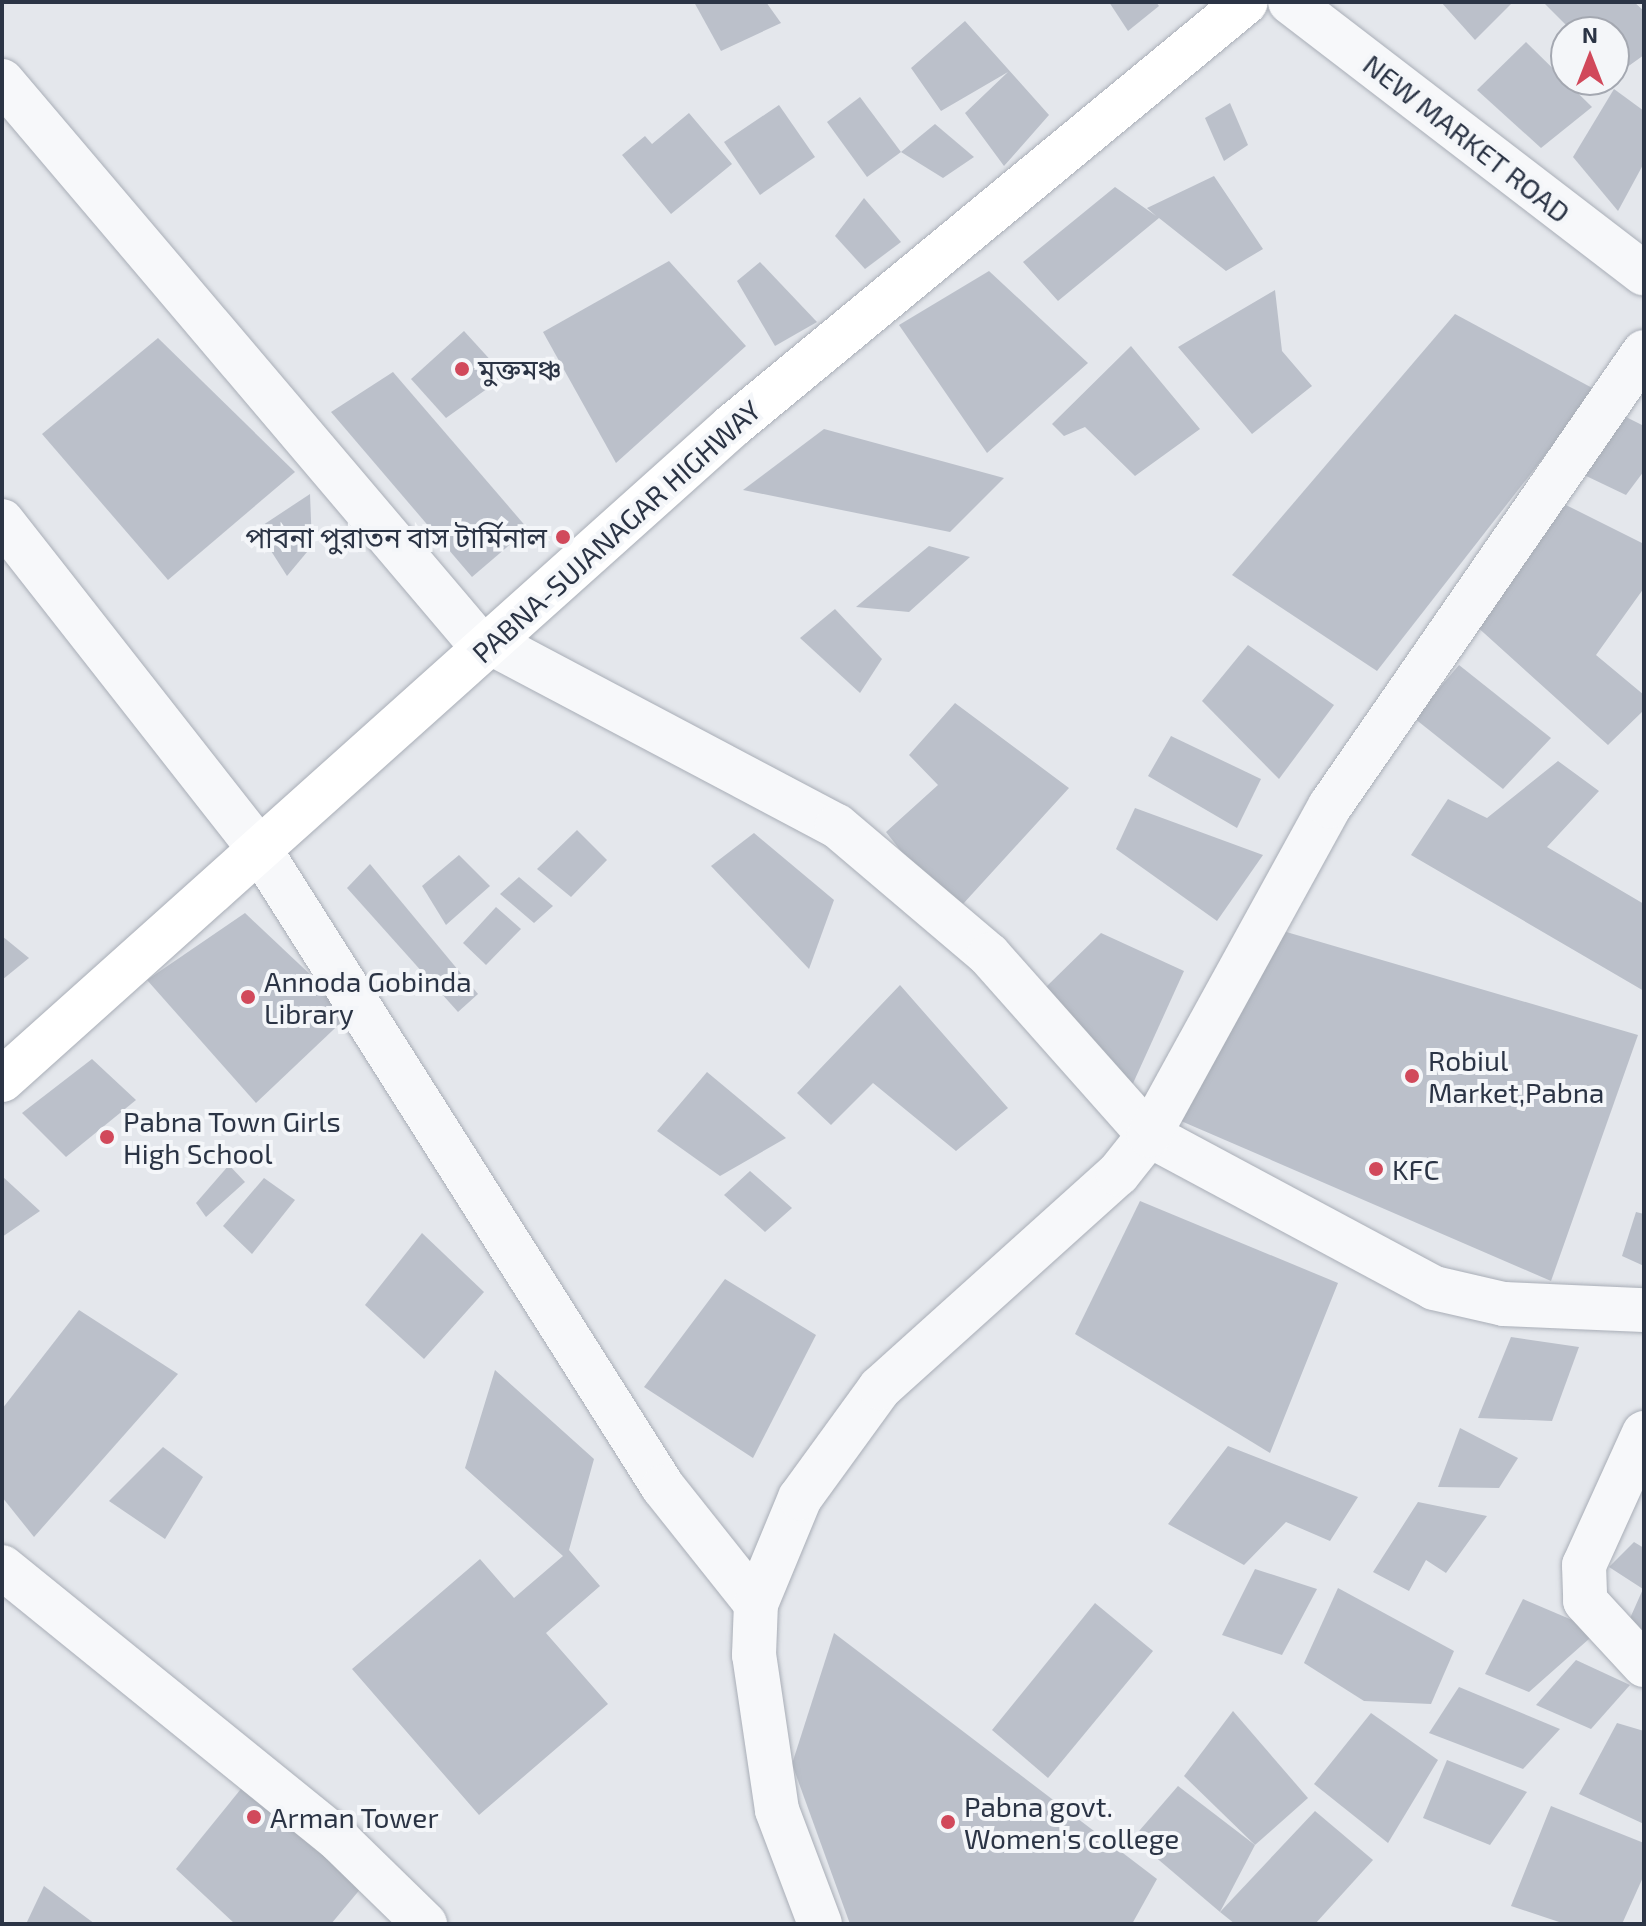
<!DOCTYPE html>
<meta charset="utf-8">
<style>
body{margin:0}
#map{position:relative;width:1646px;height:1926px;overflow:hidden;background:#e4e7ec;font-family:"Exo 2","Noto Sans Bengali",sans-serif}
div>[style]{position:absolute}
.building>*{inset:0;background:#bbc0ca}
.roads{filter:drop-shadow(0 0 2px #a9aeb7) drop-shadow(0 0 2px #a9aeb7)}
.street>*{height:44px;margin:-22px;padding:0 22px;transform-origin:22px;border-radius:22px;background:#f7f8fa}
.highway>*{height:44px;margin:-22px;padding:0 22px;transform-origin:22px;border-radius:22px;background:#fff}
.dots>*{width:22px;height:22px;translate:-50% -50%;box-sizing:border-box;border:4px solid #f4f6f9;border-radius:50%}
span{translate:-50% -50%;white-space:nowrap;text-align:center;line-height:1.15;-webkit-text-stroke:8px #f4f6f9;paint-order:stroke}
.street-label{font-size:28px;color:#2b3445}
.poi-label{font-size:28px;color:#2b3445}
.left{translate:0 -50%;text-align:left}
.right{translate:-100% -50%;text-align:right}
.frame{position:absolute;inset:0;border:4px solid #2b3445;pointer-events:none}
.north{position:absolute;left:1550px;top:16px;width:80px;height:80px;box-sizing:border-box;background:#f4f6f9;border:2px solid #a4a8b1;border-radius:50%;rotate:0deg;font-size:22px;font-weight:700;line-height:32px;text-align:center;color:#2b3445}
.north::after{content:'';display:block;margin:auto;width:28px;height:36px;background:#d1495b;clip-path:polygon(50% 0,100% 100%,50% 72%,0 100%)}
</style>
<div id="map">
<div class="building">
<div style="clip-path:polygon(694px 2px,766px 2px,781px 23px,721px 51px)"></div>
<div style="clip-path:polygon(1109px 2px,1156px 2px,1159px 6px,1128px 31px)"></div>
<div style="clip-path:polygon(1441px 2px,1513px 2px,1475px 40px)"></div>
<div style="clip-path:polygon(1543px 2px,1634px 2px,1644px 11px,1644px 55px,1616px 75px,1614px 32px,1573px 32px)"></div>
<div style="clip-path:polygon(965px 21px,1049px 115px,1004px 166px,965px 113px,1008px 72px,941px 111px,911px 68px)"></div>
<div style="clip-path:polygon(1526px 42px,1592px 107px,1541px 148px,1477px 90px)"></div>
<div style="clip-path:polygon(1614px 89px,1644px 111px,1644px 163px,1618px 211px,1573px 157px)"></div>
<div style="clip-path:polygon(860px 97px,901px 152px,867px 177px,827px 122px)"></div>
<div style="clip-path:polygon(1230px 103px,1248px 145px,1224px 161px,1205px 118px)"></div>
<div style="clip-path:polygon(779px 105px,815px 157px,760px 195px,724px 142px)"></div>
<div style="clip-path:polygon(689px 113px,732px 164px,671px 214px,622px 155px,645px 136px,652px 144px)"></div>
<div style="clip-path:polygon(935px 124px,974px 157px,943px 178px,901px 152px)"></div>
<div style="clip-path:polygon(1214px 176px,1263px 249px,1226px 271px,1159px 218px,1058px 301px,1023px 262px,1115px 187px,1156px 216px,1147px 208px)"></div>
<div style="clip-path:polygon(864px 198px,901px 242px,865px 269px,835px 236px)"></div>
<div style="clip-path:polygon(669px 261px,746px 346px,616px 463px,543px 332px)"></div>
<div style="clip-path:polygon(760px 262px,817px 322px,775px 346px,737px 281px)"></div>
<div style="clip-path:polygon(989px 271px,1088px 363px,987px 453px,899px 325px)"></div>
<div style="clip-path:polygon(1275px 290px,1282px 351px,1312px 386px,1252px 434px,1178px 347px)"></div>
<div style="clip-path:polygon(1455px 314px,1596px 390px,1377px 671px,1232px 575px)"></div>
<div style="clip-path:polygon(464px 331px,505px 376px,446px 418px,411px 379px)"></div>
<div style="clip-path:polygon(158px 338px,295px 472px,168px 580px,42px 434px)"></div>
<div style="clip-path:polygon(1131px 346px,1200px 429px,1135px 476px,1085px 427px,1064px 436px,1052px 424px)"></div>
<div style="clip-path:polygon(393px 372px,528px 529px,472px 577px,331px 412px)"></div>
<div style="clip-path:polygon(1616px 412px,1644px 426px,1644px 471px,1626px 495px,1582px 474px)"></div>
<div style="clip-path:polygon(824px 429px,1004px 478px,950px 532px,743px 490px)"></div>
<div style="clip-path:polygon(310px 494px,312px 546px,287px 576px,257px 529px)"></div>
<div style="clip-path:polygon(1556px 500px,1644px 544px,1644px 588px,1596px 655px,1644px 695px,1644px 710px,1608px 745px,1474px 624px)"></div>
<div style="clip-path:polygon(929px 546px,970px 557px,909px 612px,856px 607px)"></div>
<div style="clip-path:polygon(835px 609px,882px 659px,860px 693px,800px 638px)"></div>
<div style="clip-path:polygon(1248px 645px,1334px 705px,1279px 779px,1202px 701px)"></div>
<div style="clip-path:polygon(1459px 665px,1551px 738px,1503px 789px,1414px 718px)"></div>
<div style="clip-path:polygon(955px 703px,1069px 788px,952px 916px,886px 832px,938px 785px,909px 755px)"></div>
<div style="clip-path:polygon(1171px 736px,1261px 779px,1237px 828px,1148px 776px)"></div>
<div style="clip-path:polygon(1558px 761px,1599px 791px,1547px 847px,1644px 904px,1644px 991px,1411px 855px,1448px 799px,1487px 818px)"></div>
<div style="clip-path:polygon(1135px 808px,1263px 855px,1217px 921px,1116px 849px)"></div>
<div style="clip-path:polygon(577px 830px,607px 860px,571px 897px,537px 869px)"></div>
<div style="clip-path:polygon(754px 833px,834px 900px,809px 969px,711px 866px)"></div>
<div style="clip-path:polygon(459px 855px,490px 886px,446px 925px,422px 886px)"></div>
<div style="clip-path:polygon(370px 864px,478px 994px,458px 1012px,347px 888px)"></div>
<div style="clip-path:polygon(519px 877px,553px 906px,534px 923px,500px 894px)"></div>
<div style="clip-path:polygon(496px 907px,521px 929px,486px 965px,463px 943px)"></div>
<div style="clip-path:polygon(245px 913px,351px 1013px,256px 1103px,147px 980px)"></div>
<div style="clip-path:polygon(1283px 931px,1638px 1035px,1551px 1281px,1174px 1118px)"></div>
<div style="clip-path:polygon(1101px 933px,1184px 971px,1125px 1101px,1045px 988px)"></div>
<div style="clip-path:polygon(2px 936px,29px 958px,2px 980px)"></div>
<div style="clip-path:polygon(900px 985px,1008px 1108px,956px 1151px,873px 1083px,831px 1125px,797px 1093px)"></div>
<div style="clip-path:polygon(92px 1059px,136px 1100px,66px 1157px,22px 1113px)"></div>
<div style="clip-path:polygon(707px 1072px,786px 1138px,720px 1176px,657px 1131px)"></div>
<div style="clip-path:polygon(229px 1165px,245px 1182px,206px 1217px,196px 1203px)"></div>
<div style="clip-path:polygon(750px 1171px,792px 1208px,765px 1232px,724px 1195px)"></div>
<div style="clip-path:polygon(2px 1176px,40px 1211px,2px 1237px)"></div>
<div style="clip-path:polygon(264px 1178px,295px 1200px,252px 1254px,223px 1226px)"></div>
<div style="clip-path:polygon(1140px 1201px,1338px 1283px,1270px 1453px,1075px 1334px)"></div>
<div style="clip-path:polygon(1636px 1212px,1644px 1214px,1644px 1266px,1622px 1256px)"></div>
<div style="clip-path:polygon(422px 1233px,484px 1292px,424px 1359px,365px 1305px)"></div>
<div style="clip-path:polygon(725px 1279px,816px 1335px,753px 1458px,644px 1387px)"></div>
<div style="clip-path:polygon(79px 1310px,178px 1374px,34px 1537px,2px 1497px,2px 1409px)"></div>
<div style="clip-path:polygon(1511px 1337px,1579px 1347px,1552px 1421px,1478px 1418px)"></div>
<div style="clip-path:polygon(495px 1370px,594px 1459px,569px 1550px,600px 1586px,546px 1633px,608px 1704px,479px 1815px,352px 1669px,480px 1559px,514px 1598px,563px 1556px,465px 1468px)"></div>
<div style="clip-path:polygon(1460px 1428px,1518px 1458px,1499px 1488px,1438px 1487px)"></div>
<div style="clip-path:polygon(1228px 1446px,1358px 1497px,1330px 1541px,1286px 1522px,1244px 1565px,1168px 1524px)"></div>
<div style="clip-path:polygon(163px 1447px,203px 1477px,165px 1539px,109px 1501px)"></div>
<div style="clip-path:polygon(1418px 1502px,1487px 1516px,1446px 1573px,1426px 1560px,1409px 1591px,1373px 1572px)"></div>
<div style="clip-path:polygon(1634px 1542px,1644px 1548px,1644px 1634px,1627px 1625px,1643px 1589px,1609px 1567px)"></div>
<div style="clip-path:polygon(1255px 1569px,1317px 1589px,1282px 1655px,1222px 1635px)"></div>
<div style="clip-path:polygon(1338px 1588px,1454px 1651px,1431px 1704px,1364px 1701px,1304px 1663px)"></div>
<div style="clip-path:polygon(1523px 1599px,1598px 1631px,1529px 1692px,1485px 1674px)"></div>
<div style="clip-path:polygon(1095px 1603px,1153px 1651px,1048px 1778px,992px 1730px)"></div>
<div style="clip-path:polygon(834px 1633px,1157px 1879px,1132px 1924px,850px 1924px,792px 1764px)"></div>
<div style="clip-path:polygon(1576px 1660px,1630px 1685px,1591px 1729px,1536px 1705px)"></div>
<div style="clip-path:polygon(1459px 1687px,1560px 1729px,1523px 1769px,1429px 1733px)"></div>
<div style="clip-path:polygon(1233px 1711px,1308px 1798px,1255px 1845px,1184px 1776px)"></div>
<div style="clip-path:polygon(1371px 1713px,1438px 1760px,1388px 1843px,1314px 1784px)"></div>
<div style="clip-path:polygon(1617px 1723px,1644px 1731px,1644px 1824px,1579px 1794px)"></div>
<div style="clip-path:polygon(1447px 1760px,1527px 1792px,1490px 1845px,1423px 1818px)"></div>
<div style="clip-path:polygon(249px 1779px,362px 1887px,331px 1924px,235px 1924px,176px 1869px)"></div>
<div style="clip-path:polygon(1178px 1786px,1255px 1845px,1220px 1912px,1133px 1838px)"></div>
<div style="clip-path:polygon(1551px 1806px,1644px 1843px,1644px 1875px,1622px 1924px,1565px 1924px,1511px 1906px)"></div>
<div style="clip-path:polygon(1315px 1811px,1373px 1860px,1315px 1924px,1235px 1924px,1220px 1912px)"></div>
<div style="clip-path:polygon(44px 1886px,95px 1924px,26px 1924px)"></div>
</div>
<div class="roads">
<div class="street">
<div style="left:1290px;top:2px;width:446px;rotate:37.5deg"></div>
<div style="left:2px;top:81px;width:745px;rotate:49.68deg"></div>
<div style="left:2px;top:521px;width:418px;rotate:51.9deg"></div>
<div style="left:260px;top:850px;width:754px;rotate:57.68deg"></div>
<div style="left:663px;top:1487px;width:149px;rotate:51.5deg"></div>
<div style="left:491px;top:643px;width:391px;rotate:27.9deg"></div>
<div style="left:837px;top:826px;width:199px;rotate:40.3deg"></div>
<div style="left:989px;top:955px;width:241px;rotate:48.4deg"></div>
<div style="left:1149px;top:1135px;width:323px;rotate:28.2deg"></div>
<div style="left:1434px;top:1288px;width:72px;rotate:12.9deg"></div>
<div style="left:1504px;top:1304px;width:140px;rotate:2.5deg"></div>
<div style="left:1644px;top:1433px;width:145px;rotate:114.4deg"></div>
<div style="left:1584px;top:1565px;width:36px;rotate:88deg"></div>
<div style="left:1585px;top:1601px;width:87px;rotate:47.3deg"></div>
<div style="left:2px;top:1567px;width:435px;rotate:39deg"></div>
<div style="left:340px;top:1841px;width:119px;rotate:44.3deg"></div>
<div style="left:820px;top:1924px;width:122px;rotate:-110.7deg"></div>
<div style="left:777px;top:1810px;width:157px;rotate:-98.4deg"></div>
<div style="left:754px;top:1655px;width:51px;rotate:-87.8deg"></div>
<div style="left:756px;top:1604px;width:115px;rotate:-67.5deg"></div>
<div style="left:800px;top:1498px;width:136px;rotate:-54deg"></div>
<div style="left:880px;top:1388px;width:320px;rotate:-42deg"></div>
<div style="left:1118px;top:1174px;width:50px;rotate:-51.5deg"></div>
<div style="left:1149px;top:1135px;width:376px;rotate:-61.2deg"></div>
<div style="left:1330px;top:806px;width:552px;rotate:-55.33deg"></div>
</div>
<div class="highway">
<div style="left:2px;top:1080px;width:980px;rotate:-41.86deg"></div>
<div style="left:732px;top:426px;width:666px;rotate:-39.52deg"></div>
</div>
</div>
<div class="dots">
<div style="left:462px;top:369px;background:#d1495b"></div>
<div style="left:563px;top:537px;background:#d1495b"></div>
<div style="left:248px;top:997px;background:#d1495b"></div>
<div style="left:1412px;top:1076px;background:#d1495b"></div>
<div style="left:107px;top:1137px;background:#d1495b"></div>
<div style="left:1376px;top:1169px;background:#d1495b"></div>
<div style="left:254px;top:1817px;background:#d1495b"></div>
<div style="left:948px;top:1822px;background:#d1495b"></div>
</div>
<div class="street-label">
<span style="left:1467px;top:138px;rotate:38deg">NEW MARKET ROAD</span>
<span style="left:616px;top:531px;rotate:-42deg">PABNA-SUJANAGAR HIGHWAY</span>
</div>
<div class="poi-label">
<span class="left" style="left:478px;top:369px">মুক্তমঞ্চ</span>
<span class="right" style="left:547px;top:537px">পাবনা পুরাতন বাস টার্মিনাল</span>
<span class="left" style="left:264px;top:997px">Annoda Gobinda<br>Library</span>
<span class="left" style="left:1428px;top:1076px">Robiul<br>Market,Pabna</span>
<span class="left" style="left:123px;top:1137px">Pabna Town Girls<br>High School</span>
<span class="left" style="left:1392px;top:1169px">KFC</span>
<span class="left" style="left:964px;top:1822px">Pabna govt.<br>Women's college</span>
<span class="left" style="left:270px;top:1817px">Arman Tower</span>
</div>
<div class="frame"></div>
<div class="north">N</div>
</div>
